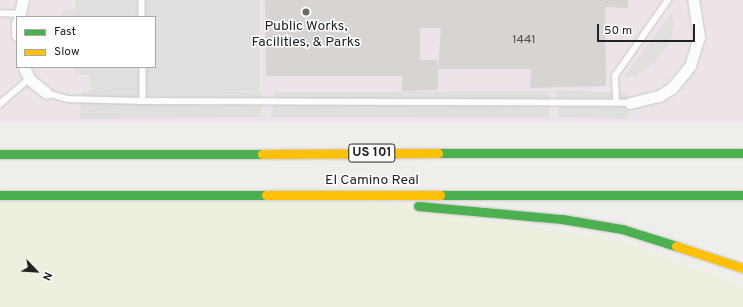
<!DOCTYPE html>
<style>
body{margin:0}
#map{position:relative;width:743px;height:307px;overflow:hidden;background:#f0eeeb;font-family:Overpass,sans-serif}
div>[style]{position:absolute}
.industrial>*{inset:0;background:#ede4e9}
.farmland>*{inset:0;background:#efefdf}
.parking>*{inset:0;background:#e0dfde}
.building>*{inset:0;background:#d7d4d2}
.roads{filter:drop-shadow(0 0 1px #c9c8c7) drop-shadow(0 0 1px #c9c8c7)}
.lane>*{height:5.5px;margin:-2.75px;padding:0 2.75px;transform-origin:2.75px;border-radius:2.75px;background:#fdfcfc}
.street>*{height:11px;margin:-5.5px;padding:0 5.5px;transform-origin:5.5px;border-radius:5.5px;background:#fdfcfc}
.fast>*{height:9px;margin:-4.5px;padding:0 4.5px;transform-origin:4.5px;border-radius:4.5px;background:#4caf50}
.slow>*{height:9px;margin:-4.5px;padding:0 4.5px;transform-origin:4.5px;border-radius:4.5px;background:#ffc107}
.dots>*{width:11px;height:11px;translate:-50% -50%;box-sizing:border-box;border:2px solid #fff;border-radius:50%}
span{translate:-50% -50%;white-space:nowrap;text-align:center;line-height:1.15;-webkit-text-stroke:3px #fff;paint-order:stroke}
.number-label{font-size:12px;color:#4f4e4e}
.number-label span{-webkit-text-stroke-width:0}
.shield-label span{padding:1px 3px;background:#fff;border:1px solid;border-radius:3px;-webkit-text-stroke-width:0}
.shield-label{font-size:13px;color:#222;font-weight:700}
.poi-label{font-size:14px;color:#222}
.street-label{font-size:14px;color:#222}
.legend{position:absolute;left:16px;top:16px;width:140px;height:52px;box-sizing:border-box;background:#fff;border:1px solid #a7a7a7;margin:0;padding:5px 7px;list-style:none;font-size:12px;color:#222}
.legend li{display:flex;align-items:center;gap:8px;height:20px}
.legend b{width:20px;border:1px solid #a7a7a7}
.north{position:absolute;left:16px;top:251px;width:40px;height:40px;-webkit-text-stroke:3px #fff;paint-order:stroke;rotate:115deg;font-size:11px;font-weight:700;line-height:16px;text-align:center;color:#222}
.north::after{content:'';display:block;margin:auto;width:14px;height:18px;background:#222;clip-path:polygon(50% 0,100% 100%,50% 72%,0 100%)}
.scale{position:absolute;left:597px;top:24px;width:98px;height:18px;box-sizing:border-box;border:2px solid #222;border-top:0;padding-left:5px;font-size:12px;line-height:14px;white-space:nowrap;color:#222;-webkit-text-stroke:3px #fff;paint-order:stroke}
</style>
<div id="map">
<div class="industrial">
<div style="clip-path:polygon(evenodd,0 0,743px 0,743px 122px,0 122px,0 0,17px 17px,155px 17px,155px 67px,17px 67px,17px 17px)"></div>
</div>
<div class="farmland">
<div style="clip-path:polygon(321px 194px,619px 241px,743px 287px,743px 307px,0 307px,0 198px)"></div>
</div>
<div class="parking">
<div style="clip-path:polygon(76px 0,259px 0,259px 91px,193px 91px,262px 92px,261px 117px,80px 119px,81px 92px,91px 90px,90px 75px,75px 74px,75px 67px,155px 67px,155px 17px,62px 17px,62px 10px,75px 9px)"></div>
<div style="clip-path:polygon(672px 13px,674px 27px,670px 42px,655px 62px,636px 76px,623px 78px)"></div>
<div style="clip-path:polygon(556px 90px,627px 93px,629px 119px,558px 117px)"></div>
<div style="clip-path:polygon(549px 91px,549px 118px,271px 117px,275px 92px)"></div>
</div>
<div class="building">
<div style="clip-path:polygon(evenodd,265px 0,628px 0,628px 8px,605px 7px,606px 86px,530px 88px,531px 69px,438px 69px,438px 90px,402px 91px,402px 76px,266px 76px,265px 0,420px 28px,441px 28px,438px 69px,437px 60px,420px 60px,420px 28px)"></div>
</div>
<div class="roads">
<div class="lane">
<div style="left:142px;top:0;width:17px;rotate:90deg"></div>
<div style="left:0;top:13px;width:20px;rotate:3deg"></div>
<div style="left:143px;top:67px;width:34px;rotate:90deg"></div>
<div style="left:46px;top:93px;width:23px;rotate:15deg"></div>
<div style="left:68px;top:99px;width:75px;rotate:1.5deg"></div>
<div style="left:143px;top:101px;width:487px;rotate:0.2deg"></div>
<div style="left:616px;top:103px;width:27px;rotate:-92deg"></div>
<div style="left:615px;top:76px;width:93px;rotate:-55.1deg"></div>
<div style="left:0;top:104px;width:38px;rotate:-41deg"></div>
</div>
<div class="street">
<div style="left:19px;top:17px;width:17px;rotate:-77deg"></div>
<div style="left:17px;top:23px;width:12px;rotate:90deg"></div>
<div style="left:24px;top:67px;width:13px;rotate:67deg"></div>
<div style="left:29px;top:79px;width:22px;rotate:39deg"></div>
<div style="left:630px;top:103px;width:30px;rotate:-14deg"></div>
<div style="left:659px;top:96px;width:15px;rotate:-32deg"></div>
<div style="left:672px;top:88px;width:28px;rotate:-51deg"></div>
<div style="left:690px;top:66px;width:30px;rotate:-73deg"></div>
<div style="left:699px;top:37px;width:37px;rotate:-99deg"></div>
</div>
<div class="fast">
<div style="left:438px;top:153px;width:305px"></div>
<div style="left:0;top:154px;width:262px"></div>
<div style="left:0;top:195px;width:266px"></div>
<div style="left:440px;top:195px;width:303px"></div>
<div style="left:418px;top:206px;width:145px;rotate:5.2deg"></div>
<div style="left:562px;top:219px;width:61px;rotate:9.5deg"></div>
<div style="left:622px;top:229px;width:57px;rotate:17.5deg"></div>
</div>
<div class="slow">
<div style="left:262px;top:154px;width:176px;rotate:-0.3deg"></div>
<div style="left:266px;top:195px;width:174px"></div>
<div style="left:676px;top:246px;width:71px;rotate:18.2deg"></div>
</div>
</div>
<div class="dots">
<div style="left:306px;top:12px;background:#6a6968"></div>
</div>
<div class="number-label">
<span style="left:524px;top:41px">1441</span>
</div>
<div class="shield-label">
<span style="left:372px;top:153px">US 101</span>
</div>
<div class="poi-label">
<span style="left:306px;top:35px">Public Works,<br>Facilities, &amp; Parks</span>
</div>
<div class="street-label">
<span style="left:372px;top:181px">El Camino Real</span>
</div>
<ul class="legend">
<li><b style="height:5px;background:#4caf50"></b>Fast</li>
<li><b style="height:5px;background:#ffc107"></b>Slow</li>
</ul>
<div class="north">N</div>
<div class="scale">50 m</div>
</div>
